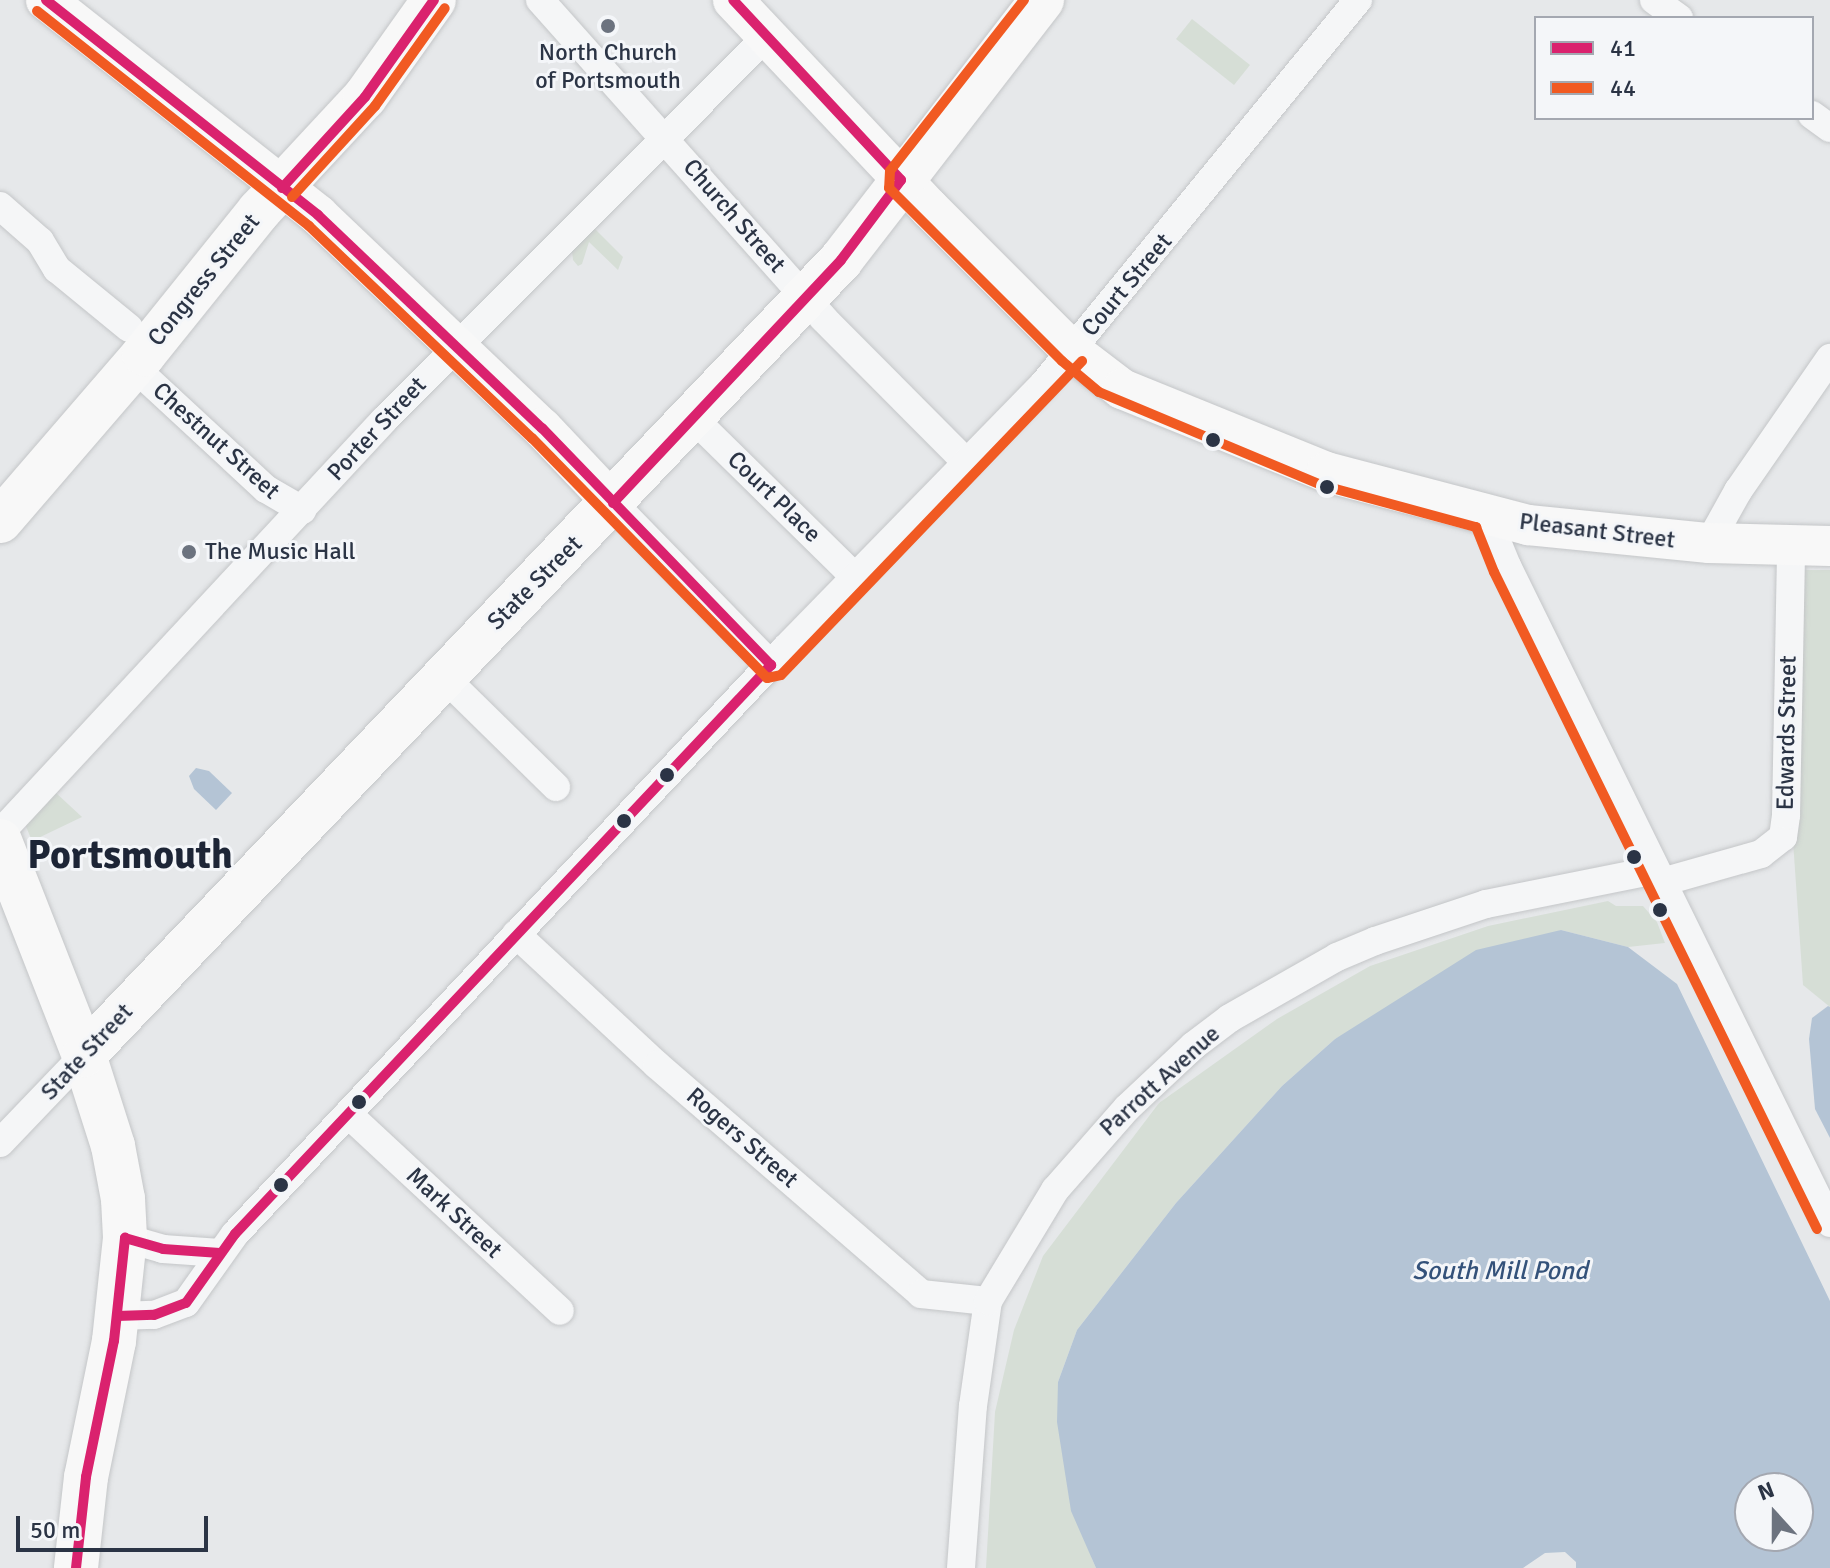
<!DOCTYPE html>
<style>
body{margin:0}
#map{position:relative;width:1830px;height:1568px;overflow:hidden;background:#e6e8ea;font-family:Signika,sans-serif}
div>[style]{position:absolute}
.green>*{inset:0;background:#d6ded6}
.water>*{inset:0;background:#b4c4d5}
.roads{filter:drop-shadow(0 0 2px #c4c6c8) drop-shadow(0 0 2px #c4c6c8)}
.street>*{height:28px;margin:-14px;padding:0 14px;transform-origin:14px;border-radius:14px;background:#f5f6f7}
.secondary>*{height:40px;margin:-20px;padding:0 20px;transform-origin:20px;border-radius:20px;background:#f8f8f8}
.primary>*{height:44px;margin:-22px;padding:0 22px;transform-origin:22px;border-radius:22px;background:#f8f8f8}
.bus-1>*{height:10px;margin:-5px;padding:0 5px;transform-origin:5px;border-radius:5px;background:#da226e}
.bus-2>*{height:10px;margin:-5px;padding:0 5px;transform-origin:5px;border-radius:5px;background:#f15a22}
.dots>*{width:22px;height:22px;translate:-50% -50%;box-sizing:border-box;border:4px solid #f4f6f9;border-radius:50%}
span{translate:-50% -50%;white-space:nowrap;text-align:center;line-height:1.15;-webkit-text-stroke:6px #f4f6f9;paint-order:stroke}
.poi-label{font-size:24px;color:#2b3445}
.left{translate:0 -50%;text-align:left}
.street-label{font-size:24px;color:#2b3445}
.water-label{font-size:26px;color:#34527a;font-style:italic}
.town-label{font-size:40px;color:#1d2536;font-weight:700}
.legend{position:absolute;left:1534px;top:16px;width:280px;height:104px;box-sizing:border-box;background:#f4f6f9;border:2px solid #a4a8b1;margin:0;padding:10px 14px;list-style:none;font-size:24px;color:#2b3445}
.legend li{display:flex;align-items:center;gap:16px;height:40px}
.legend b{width:40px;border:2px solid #a4a8b1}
.north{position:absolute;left:1734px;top:1472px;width:80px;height:80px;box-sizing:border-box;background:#f4f6f9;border:2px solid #a4a8b1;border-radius:50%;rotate:339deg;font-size:22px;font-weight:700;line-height:32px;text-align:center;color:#2b3445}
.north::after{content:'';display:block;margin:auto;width:28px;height:36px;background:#6c737f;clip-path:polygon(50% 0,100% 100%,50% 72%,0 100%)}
.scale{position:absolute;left:16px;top:1516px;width:192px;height:36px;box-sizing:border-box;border:4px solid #2b3445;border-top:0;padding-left:10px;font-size:24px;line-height:28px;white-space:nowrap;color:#2b3445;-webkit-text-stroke:6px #f4f6f9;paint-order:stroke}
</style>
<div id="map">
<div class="green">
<div style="clip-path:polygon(1192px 19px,1250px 65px,1234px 85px,1176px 39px)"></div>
<div style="clip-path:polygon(594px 228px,623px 257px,618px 270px,589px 242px,582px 264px,578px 266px,573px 260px,572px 251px)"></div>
<div style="clip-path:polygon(1800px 570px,1830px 570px,1830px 1007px,1803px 985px,1793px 841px)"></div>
<div style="clip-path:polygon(55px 792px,82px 817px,32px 841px,25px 824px)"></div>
<div style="clip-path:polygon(1608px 901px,1616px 906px,1643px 906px,1657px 922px,1665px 943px,1628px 947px,1561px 930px,1335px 1039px,1282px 1086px,1176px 1203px,1077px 1330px,1058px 1382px,1092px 1559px,1096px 1568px,986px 1568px,995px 1412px,1014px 1330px,1043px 1256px,1159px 1103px,1277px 1019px,1370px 966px,1488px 926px)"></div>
</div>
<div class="water">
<div style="clip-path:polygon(196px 768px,209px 771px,232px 793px,216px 810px,194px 789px,189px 776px)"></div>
<div style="clip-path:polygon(evenodd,1561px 930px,1628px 947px,1677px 984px,1830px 1301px,1830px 1568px,1576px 1568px,1576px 1562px,1565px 1552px,1545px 1553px,1523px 1568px,1096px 1568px,1071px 1511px,1057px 1422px,1058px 1382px,1077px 1330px,1176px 1203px,1282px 1086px,1335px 1039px,1476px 950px,1561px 930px,1798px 1488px,1798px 1536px,1750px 1536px,1750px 1488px,1798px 1488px)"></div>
<div style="clip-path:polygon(1828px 1006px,1830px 1007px,1830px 1138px,1815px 1109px,1809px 1039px,1812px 1018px)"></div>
</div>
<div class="roads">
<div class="street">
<div style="left:540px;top:0;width:426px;rotate:48.3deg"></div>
<div style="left:823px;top:318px;width:203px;rotate:45.2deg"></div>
<div style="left:1654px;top:0;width:31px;rotate:36deg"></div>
<div style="left:1812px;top:115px;width:22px;rotate:36deg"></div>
<div style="left:0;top:206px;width:53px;rotate:41.2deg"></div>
<div style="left:40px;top:241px;width:33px;rotate:59deg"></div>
<div style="left:57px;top:269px;width:93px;rotate:39.3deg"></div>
<div style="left:133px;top:366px;width:181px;rotate:42.8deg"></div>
<div style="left:266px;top:489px;width:42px;rotate:30.3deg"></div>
<div style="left:693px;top:418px;width:227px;rotate:44.5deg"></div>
<div style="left:613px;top:503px;width:226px;rotate:45.7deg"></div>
<div style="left:1486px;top:515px;width:55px;rotate:67.6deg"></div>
<div style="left:1507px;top:566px;width:732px;rotate:63.82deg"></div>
<div style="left:1709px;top:543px;width:60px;rotate:-60.9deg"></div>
<div style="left:1738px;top:491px;width:162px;rotate:-55.3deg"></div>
<div style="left:444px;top:677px;width:157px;rotate:44.5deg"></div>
<div style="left:0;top:833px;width:564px;rotate:-47.08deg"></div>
<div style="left:384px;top:420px;width:541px;rotate:-45.07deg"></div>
<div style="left:1662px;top:882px;width:103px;rotate:-15.8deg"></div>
<div style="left:1761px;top:854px;width:28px;rotate:-38deg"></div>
<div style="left:1783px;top:837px;width:22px;rotate:-82deg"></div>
<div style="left:1786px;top:815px;width:268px;rotate:-88.9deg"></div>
<div style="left:516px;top:934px;width:192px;rotate:42.9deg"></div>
<div style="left:657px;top:1065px;width:349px;rotate:40.9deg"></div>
<div style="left:921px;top:1294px;width:67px;rotate:6deg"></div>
<div style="left:348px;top:1114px;width:289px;rotate:42.9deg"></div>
<div style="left:0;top:1143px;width:122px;rotate:-46.3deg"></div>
<div style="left:125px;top:1238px;width:40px;rotate:16deg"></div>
<div style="left:163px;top:1249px;width:57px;rotate:4deg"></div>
<div style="left:117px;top:1316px;width:37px;rotate:-2deg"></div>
<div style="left:154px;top:1315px;width:34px;rotate:-21deg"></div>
<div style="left:186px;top:1303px;width:85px;rotate:-54.6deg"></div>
<div style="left:235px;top:1234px;width:803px;rotate:-46.77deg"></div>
<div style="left:785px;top:649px;width:368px;rotate:-45.7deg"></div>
<div style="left:1042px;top:386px;width:499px;rotate:-50.7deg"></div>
<div style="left:961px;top:1568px;width:162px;rotate:-85.8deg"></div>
<div style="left:973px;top:1406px;width:106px;rotate:-81.9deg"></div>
<div style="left:988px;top:1301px;width:130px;rotate:-58.9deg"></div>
<div style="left:1055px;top:1190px;width:109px;rotate:-48.7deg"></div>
<div style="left:1127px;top:1108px;width:91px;rotate:-43.2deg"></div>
<div style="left:1193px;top:1046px;width:46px;rotate:-37.1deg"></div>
<div style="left:1230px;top:1018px;width:123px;rotate:-29.7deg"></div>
<div style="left:1337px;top:957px;width:41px;rotate:-22.8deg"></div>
<div style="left:1375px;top:941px;width:117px;rotate:-18.4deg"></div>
<div style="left:1486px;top:904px;width:173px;rotate:-11.3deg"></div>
</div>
<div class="secondary">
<div style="left:46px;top:0;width:347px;rotate:38.3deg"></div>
<div style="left:318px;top:215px;width:309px;rotate:43.6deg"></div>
<div style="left:542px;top:428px;width:103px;rotate:46.6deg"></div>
<div style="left:733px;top:0;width:286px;rotate:46.7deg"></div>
<div style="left:929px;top:208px;width:202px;rotate:45deg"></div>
<div style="left:1072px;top:351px;width:63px;rotate:37.2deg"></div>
<div style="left:1122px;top:389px;width:220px;rotate:22.1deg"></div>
<div style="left:1326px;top:472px;width:209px;rotate:14.7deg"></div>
<div style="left:1528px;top:525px;width:182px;rotate:5.7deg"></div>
<div style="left:1709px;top:543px;width:121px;rotate:1.4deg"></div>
</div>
<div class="primary">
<div style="left:0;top:521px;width:221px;rotate:-49.2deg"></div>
<div style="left:144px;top:354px;width:184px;rotate:-51.2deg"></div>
<div style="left:259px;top:211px;width:156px;rotate:-47.1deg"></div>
<div style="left:365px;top:97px;width:119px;rotate:-54.6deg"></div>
<div style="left:0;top:841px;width:230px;rotate:68.6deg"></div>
<div style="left:84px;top:1055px;width:96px;rotate:72.3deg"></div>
<div style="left:113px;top:1146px;width:54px;rotate:79.3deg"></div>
<div style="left:123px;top:1199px;width:39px;rotate:87deg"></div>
<div style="left:125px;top:1238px;width:104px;rotate:96.1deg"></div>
<div style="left:114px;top:1341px;width:139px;rotate:101.6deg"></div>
<div style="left:86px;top:1477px;width:92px;rotate:96.3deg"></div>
<div style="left:84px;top:1055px;width:1098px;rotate:-46.4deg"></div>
<div style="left:841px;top:260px;width:329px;rotate:-52.3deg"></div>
</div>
</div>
<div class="bus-1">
<div style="left:46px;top:0;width:347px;rotate:38.3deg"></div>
<div style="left:318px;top:215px;width:309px;rotate:43.6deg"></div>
<div style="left:542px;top:428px;width:330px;rotate:46deg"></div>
<div style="left:282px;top:188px;width:123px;rotate:-47.6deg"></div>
<div style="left:365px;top:97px;width:119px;rotate:-54.6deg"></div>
<div style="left:613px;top:503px;width:333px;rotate:-46.8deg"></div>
<div style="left:841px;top:260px;width:100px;rotate:-53.1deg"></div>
<div style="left:901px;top:180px;width:246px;rotate:-133deg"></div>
<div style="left:117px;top:1316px;width:37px;rotate:-2deg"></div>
<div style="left:154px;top:1315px;width:34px;rotate:-21deg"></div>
<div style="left:186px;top:1303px;width:85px;rotate:-54.6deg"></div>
<div style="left:235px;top:1234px;width:782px;rotate:-46.71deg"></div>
<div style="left:76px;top:1568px;width:92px;rotate:-83.7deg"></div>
<div style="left:86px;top:1477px;width:139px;rotate:-78.4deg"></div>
<div style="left:114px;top:1341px;width:104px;rotate:-83.9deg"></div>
<div style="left:125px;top:1238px;width:40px;rotate:16deg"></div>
<div style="left:163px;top:1249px;width:57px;rotate:4deg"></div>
</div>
<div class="bus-2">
<div style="left:1024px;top:0;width:217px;rotate:128.1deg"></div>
<div style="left:890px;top:171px;width:17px;rotate:93deg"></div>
<div style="left:889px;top:188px;width:245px;rotate:45deg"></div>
<div style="left:1062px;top:361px;width:48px;rotate:40deg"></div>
<div style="left:1099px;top:392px;width:241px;rotate:22.7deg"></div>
<div style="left:1321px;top:485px;width:161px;rotate:15.2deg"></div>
<div style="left:1476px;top:527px;width:48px;rotate:68.2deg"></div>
<div style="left:1494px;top:572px;width:732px;rotate:63.82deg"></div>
<div style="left:37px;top:11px;width:347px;rotate:38.3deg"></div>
<div style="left:309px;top:226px;width:308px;rotate:43.6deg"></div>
<div style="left:532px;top:438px;width:336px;rotate:45.6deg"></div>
<div style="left:767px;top:678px;width:14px;rotate:-12deg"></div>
<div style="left:781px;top:675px;width:435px;rotate:-46.2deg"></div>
<div style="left:292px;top:197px;width:123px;rotate:-47.6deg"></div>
<div style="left:375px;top:106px;width:120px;rotate:-54.5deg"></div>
</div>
<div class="dots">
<div style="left:608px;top:26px;background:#6c737f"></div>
<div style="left:1213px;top:440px;background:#2b3445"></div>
<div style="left:1327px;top:487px;background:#2b3445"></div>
<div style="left:189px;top:552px;background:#6c737f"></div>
<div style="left:667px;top:775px;background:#2b3445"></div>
<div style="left:624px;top:821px;background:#2b3445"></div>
<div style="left:1634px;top:857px;background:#2b3445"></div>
<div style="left:1660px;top:910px;background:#2b3445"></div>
<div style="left:359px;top:1102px;background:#2b3445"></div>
<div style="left:281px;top:1185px;background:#2b3445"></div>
</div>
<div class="poi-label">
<span style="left:608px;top:67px">North Church<br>of Portsmouth</span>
<span class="left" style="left:205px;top:552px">The Music Hall</span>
</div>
<div class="street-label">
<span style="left:734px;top:216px;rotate:49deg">Church Street</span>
<span style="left:204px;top:280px;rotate:-51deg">Congress Street</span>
<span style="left:1127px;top:285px;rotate:-50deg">Court Street</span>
<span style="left:377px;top:429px;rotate:-47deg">Porter Street</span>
<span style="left:216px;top:441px;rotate:42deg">Chestnut Street</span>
<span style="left:774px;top:497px;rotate:44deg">Court Place</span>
<span style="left:1597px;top:531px;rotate:7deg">Pleasant Street</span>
<span style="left:535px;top:583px;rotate:-45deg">State Street</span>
<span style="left:1787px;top:733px;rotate:-89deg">Edwards Street</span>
<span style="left:87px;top:1052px;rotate:-47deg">State Street</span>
<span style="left:1160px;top:1081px;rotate:-42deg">Parrott Avenue</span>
<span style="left:742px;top:1138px;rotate:41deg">Rogers Street</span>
<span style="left:454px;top:1213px;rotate:43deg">Mark Street</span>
</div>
<div class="water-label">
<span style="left:1500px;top:1272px">South Mill Pond</span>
</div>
<div class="town-label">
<span style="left:130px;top:855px">Portsmouth</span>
</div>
<ul class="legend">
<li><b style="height:10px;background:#da226e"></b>41</li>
<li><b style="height:10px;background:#f15a22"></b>44</li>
</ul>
<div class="north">N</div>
<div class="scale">50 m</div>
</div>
